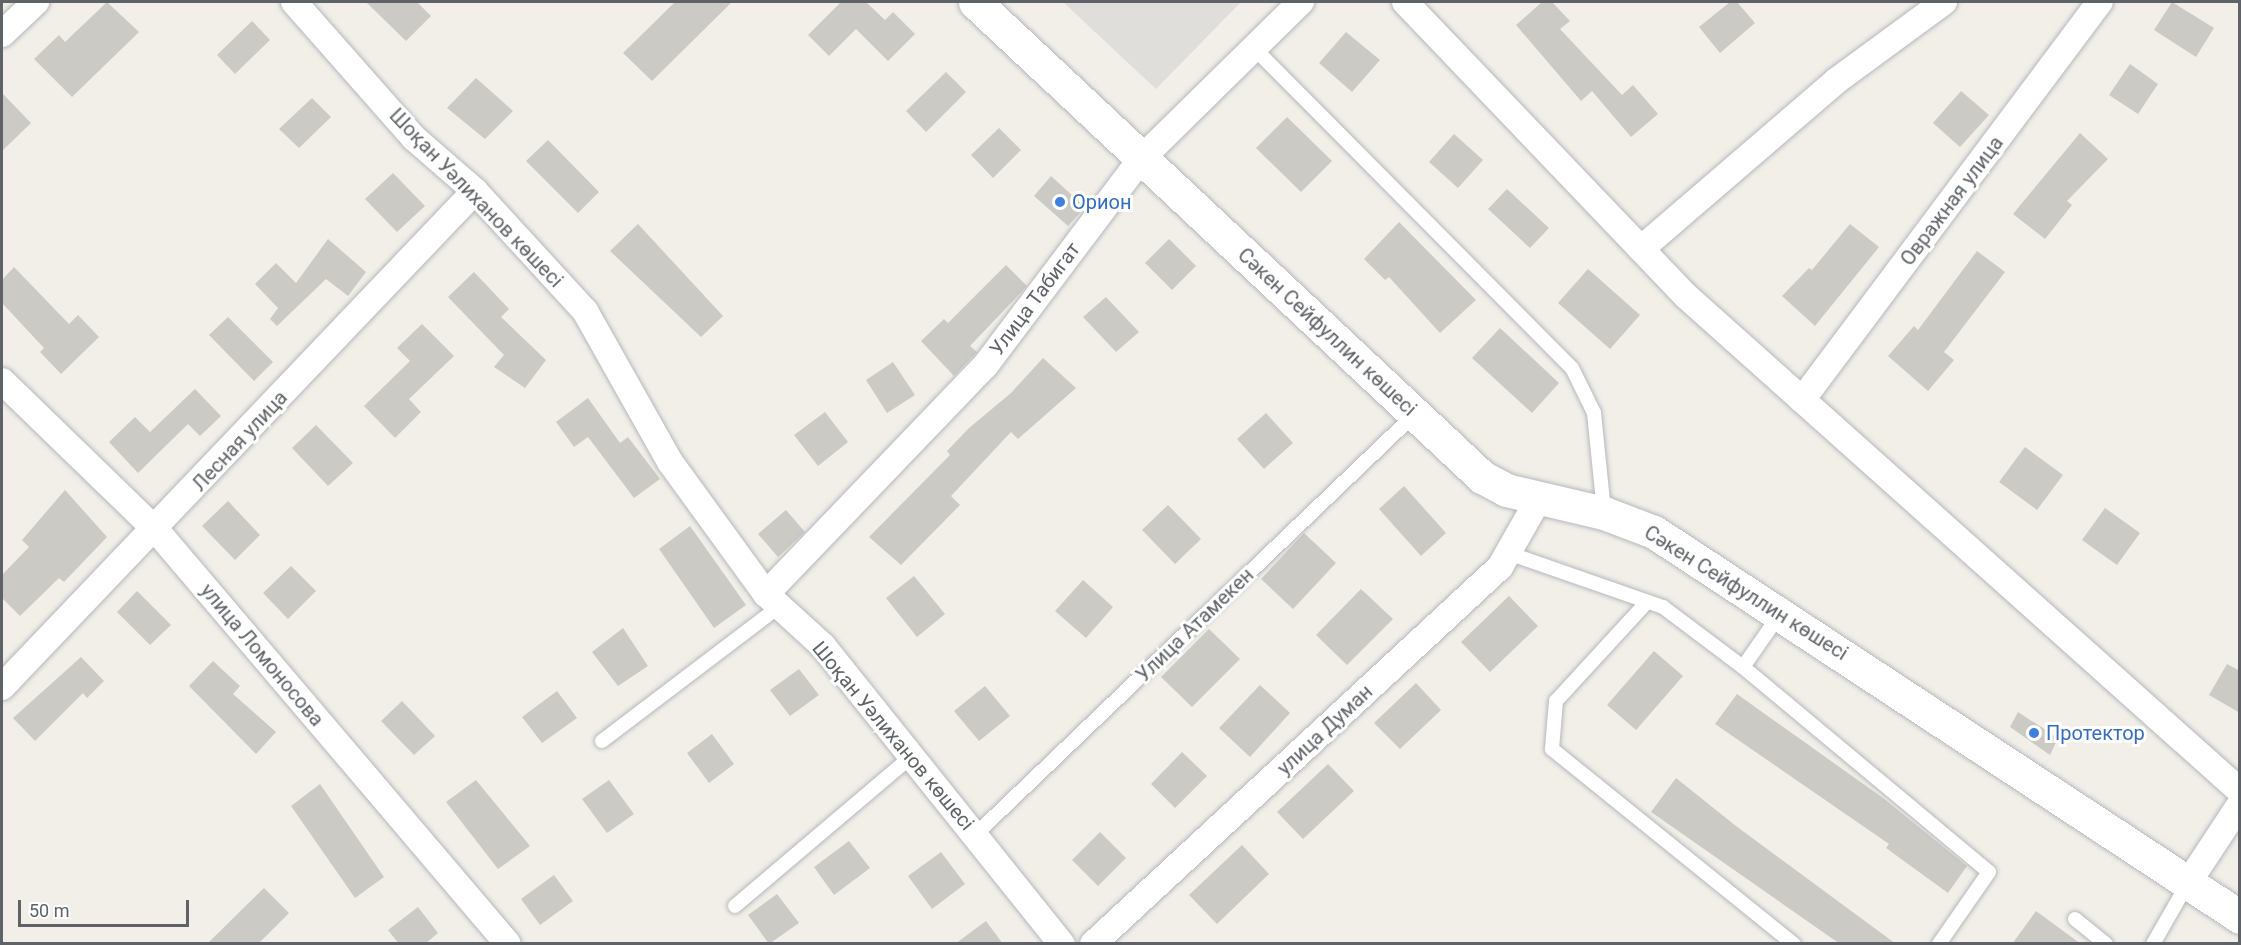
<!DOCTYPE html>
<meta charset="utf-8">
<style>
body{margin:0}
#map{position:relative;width:2241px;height:945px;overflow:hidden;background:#f1efe8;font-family:Roboto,sans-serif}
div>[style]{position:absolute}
.industrial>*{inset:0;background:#e0deda}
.building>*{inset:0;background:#cccac5}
.roads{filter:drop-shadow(0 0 2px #b5b8bc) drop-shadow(0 0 2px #b5b8bc)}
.lane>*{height:14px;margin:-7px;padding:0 7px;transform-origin:7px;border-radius:7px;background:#fff}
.street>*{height:26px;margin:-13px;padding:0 13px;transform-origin:13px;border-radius:13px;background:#fff}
.secondary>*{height:33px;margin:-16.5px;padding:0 16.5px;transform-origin:16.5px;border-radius:16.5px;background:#fff}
.dots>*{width:16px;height:16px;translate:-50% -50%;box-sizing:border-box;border:3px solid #fff;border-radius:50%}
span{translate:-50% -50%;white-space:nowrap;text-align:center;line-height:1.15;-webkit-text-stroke:6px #fff;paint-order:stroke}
.street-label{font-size:20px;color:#5f6368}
.shop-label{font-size:20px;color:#366cbe}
.left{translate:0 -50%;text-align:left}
.frame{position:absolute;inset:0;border:3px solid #5f6368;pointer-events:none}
.scale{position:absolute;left:18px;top:900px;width:171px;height:27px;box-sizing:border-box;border:3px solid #5f6368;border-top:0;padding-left:8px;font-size:18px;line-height:21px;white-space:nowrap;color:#5f6368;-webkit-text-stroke:4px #fff;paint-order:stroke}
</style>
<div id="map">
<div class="industrial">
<div style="clip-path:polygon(1063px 2px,1241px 2px,1156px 89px)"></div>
</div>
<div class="building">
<div style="clip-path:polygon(107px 2px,139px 32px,72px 97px,34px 59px,59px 35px,65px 42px)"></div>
<div style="clip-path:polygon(366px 2px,417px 2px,431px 16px,406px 41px)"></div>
<div style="clip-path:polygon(675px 2px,732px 2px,652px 81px,623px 53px)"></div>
<div style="clip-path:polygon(841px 2px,866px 2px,885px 20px,893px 12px,915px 34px,888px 61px,856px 29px,829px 56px,808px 35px)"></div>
<div style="clip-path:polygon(1542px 2px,1552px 2px,1570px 21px,1560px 29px,1622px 95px,1633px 85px,1658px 114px,1631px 137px,1592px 91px,1581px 101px,1516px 25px)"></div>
<div style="clip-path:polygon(1730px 2px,1737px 2px,1755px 23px,1720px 53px,1699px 27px)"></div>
<div style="clip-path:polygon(2172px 2px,2214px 28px,2196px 57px,2154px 30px)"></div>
<div style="clip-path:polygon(252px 21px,270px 40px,235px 74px,217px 55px)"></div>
<div style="clip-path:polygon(1346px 32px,1380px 60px,1352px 92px,1319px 63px)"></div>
<div style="clip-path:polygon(2130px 64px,2158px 84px,2138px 114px,2109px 95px)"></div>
<div style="clip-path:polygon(946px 72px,966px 92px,926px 132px,906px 111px)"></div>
<div style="clip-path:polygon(476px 78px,513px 111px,485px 139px,447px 108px)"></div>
<div style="clip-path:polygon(1961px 91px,1989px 115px,1960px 147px,1933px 123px)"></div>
<div style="clip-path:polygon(2px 93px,31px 123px,2px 151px)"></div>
<div style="clip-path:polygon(312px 98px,331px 117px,299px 148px,279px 129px)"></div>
<div style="clip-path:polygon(1287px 117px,1332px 161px,1301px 192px,1256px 148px)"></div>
<div style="clip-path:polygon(999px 128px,1021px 150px,993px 178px,971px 155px)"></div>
<div style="clip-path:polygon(2080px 133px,2108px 159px,2067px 201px,2072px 205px,2045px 239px,2013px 214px)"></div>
<div style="clip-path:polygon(1454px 134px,1483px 160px,1458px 188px,1429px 162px)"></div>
<div style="clip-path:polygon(548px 140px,599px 192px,578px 213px,526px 161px)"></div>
<div style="clip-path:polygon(393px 173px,425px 206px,397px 232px,365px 199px)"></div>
<div style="clip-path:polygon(1051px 176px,1085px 207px,1068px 226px,1034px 196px)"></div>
<div style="clip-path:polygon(1507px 189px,1549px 228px,1530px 248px,1488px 209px)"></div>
<div style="clip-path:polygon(1399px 222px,1476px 300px,1440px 333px,1389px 277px,1385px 280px,1364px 259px)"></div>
<div style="clip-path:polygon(638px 224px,723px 316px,701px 337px,610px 251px)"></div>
<div style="clip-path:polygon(1850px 224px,1879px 247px,1815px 326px,1782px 296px,1809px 268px,1812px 270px)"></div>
<div style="clip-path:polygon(328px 239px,366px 272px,348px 296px,326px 279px,277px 326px,270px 319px,278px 308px,255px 284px,276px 263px,296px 283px)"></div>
<div style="clip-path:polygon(1169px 239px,1196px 266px,1172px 290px,1145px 263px)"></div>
<div style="clip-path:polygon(1977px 251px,2005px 272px,1944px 352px,1954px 360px,1928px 391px,1888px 356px,1914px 326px,1918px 330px)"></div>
<div style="clip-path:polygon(1006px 265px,1027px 286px,970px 346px,977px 352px,954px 376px,921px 341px,944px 319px,948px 323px)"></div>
<div style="clip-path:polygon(14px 267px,69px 324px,78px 315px,99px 337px,61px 374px,40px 352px,44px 348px,2px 303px,2px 280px)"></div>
<div style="clip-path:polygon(1588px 269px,1640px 315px,1610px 349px,1558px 303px)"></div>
<div style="clip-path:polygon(474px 272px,509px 309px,501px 317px,546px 360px,525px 388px,494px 367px,504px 355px,448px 297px)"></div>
<div style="clip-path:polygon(1106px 297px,1139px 332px,1116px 352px,1083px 317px)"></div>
<div style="clip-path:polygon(228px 317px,273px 362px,254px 381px,209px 335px)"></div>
<div style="clip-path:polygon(422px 324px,454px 356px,409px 399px,421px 412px,395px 438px,364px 406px,410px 361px,397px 348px)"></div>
<div style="clip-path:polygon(1500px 328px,1559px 383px,1532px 413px,1472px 358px)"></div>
<div style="clip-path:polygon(1043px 358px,1076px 388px,1018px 439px,1011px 432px,951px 496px,960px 505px,901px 565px,869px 537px,950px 455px,947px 451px,969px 428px,1011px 393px)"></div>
<div style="clip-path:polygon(893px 362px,915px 395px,887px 413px,866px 380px)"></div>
<div style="clip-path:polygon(195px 389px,221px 416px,200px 436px,188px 424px,138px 473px,109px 442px,135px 417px,150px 432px)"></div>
<div style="clip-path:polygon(588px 398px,620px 443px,628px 437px,660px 479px,634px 498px,588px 437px,574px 447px,556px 422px)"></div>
<div style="clip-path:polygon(825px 412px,848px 442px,818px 466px,794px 435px)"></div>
<div style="clip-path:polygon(1266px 413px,1293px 443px,1264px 469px,1237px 439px)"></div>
<div style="clip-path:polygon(316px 425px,353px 463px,328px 486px,292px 448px)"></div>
<div style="clip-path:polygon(2025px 447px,2063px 475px,2037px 510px,1999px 482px)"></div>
<div style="clip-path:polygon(1404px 486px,1446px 533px,1421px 556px,1379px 509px)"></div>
<div style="clip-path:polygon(65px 490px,107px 537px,64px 582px,59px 578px,20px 616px,2px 598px,2px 575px,29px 547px,22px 540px)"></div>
<div style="clip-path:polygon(228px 501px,260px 535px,235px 560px,202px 526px)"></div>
<div style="clip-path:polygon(1168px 505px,1201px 539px,1175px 564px,1142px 530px)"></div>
<div style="clip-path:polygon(2105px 508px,2140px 533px,2117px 565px,2082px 540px)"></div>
<div style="clip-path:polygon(786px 510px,805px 532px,778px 557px,758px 534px)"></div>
<div style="clip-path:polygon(690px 526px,746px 605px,714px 628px,659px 549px)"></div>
<div style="clip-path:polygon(1304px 533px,1336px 563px,1293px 609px,1261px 579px)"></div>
<div style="clip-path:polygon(291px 566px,316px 591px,288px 619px,263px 593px)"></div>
<div style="clip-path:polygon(914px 576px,945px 614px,917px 637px,886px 598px)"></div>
<div style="clip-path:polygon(1083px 580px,1113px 607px,1086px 638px,1055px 611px)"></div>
<div style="clip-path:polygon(1361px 589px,1393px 619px,1347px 665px,1316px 635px)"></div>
<div style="clip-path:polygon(137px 591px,171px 625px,150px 645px,117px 612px)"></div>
<div style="clip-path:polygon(1509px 596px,1538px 626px,1490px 672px,1461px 642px)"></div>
<div style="clip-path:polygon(623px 628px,648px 666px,618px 686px,592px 652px)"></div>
<div style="clip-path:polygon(1209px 629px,1240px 659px,1192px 707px,1161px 677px)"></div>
<div style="clip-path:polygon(1654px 651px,1683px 676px,1636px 730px,1607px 705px)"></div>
<div style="clip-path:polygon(81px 657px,104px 681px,87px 698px,83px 693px,35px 741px,13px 718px)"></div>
<div style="clip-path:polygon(213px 661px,240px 686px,233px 694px,276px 732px,256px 754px,189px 686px)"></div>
<div style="clip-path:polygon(2227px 664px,2240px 671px,2240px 713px,2209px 695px)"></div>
<div style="clip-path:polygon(799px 669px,819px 695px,790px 716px,770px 690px)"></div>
<div style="clip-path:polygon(1416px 683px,1441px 710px,1400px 749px,1374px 723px)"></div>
<div style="clip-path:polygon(1260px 685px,1290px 713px,1250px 757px,1219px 728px)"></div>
<div style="clip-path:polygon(985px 686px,1010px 716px,979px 741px,954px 711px)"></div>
<div style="clip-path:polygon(557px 691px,577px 718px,542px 743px,522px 717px)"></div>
<div style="clip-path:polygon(1737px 694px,1883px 798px,1967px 866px,1948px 893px,1886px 848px,1889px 844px,1715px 724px)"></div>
<div style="clip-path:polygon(402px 701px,435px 736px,414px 755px,381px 721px)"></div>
<div style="clip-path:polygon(2018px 712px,2058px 738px,2050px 755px,2010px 727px)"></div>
<div style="clip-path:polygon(712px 734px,734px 764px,709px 783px,687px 753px)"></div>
<div style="clip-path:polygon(1182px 752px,1207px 776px,1175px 808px,1151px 784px)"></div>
<div style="clip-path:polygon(1328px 764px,1354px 791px,1303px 839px,1277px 812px)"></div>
<div style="clip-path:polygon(1676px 778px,1736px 826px,1896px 944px,1840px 944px,1651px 812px)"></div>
<div style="clip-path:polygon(476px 780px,530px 846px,498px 869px,446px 802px)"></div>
<div style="clip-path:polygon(609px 780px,634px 814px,607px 833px,582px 799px)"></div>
<div style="clip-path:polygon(320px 784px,384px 877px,355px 898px,291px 806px)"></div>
<div style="clip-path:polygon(1100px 832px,1126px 858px,1098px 886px,1072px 860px)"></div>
<div style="clip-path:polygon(849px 841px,870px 868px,834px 895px,814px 867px)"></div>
<div style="clip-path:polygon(1242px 845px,1269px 874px,1217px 924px,1189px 895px)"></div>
<div style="clip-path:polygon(941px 852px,965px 884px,932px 909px,908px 876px)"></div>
<div style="clip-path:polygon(554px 875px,573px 901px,540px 925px,521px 899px)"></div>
<div style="clip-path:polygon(264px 888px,289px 913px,258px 944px,207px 944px)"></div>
<div style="clip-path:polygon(777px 894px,799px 923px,769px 944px,748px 915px)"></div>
<div style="clip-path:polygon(418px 907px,438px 933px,425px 944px,399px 944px,388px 930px)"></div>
<div style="clip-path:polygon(2036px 911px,2081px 944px,2012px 944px)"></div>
<div style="clip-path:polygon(986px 921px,1003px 944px,955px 944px)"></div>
</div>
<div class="roads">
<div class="lane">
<div style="left:1254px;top:48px;width:451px;rotate:45.2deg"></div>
<div style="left:1572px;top:368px;width:50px;rotate:63.9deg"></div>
<div style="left:1594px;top:413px;width:100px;rotate:84.2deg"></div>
<div style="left:1508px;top:553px;width:164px;rotate:19.2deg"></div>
<div style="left:1663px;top:607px;width:100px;rotate:36.9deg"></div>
<div style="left:1743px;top:667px;width:65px;rotate:-55.1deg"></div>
<div style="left:1647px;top:602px;width:134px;rotate:132.6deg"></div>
<div style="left:1556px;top:701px;width:48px;rotate:94.8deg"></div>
<div style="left:1552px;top:749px;width:311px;rotate:38.9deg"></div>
<div style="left:1743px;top:667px;width:320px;rotate:39.8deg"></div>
<div style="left:1989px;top:872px;width:88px;rotate:124.8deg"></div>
<div style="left:602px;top:741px;width:220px;rotate:-37.2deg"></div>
<div style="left:975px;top:835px;width:609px;rotate:-43.74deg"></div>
<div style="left:735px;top:906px;width:231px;rotate:-40.3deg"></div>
<div style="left:2075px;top:919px;width:40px;rotate:39deg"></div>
<div style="left:2153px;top:944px;width:70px;rotate:-60.2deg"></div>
</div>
<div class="street">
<div style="left:294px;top:2px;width:181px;rotate:48.6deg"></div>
<div style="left:414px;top:138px;width:81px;rotate:41deg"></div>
<div style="left:475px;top:191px;width:163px;rotate:47.5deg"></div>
<div style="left:585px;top:311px;width:173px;rotate:60.6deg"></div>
<div style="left:670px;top:462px;width:163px;rotate:54deg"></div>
<div style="left:766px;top:594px;width:77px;rotate:42.4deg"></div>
<div style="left:823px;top:646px;width:382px;rotate:51.3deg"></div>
<div style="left:1405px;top:2px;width:407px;rotate:46.3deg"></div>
<div style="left:1686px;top:296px;width:743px;rotate:41.78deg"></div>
<div style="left:2px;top:34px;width:47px;rotate:-43.3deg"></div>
<div style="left:1641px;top:249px;width:257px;rotate:-40.7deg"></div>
<div style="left:1836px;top:81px;width:134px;rotate:-36.2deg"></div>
<div style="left:2px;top:381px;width:214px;rotate:44.1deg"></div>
<div style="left:156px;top:530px;width:543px;rotate:49.63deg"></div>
<div style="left:1802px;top:400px;width:497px;rotate:-53.2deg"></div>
<div style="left:766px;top:594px;width:316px;rotate:-46.2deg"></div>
<div style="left:985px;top:366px;width:261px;rotate:-53deg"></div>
<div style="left:1142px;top:158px;width:223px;rotate:-44.5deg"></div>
<div style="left:2px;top:687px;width:685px;rotate:-46.36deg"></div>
<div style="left:2188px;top:883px;width:95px;rotate:-56.6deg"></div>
<div style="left:1093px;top:944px;width:555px;rotate:-42.81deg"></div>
<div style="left:1500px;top:567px;width:77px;rotate:-60.4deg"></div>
</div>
<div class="secondary">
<div style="left:975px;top:2px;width:695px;rotate:43.13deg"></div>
<div style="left:1482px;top:477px;width:27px;rotate:28deg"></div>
<div style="left:1506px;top:490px;width:101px;rotate:13.2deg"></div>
<div style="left:1604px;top:513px;width:53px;rotate:20.8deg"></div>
<div style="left:1654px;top:532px;width:701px;rotate:33.3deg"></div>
</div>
</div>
<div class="dots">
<div style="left:1060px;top:202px;background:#3f7fe0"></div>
<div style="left:2034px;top:733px;background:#3f7fe0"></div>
</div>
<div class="street-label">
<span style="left:476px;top:198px;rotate:46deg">Шоқан Уәлиханов көшесі</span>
<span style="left:1952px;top:201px;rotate:-53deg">Овражная улица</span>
<span style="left:1035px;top:299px;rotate:-53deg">Улица Табигат</span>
<span style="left:1327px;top:332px;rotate:43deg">Сәкен Сейфуллин көшесі</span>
<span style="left:240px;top:441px;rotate:-47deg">Лесная улица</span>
<span style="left:1746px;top:593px;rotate:32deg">Сәкен Сейфуллин көшесі</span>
<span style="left:1195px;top:625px;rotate:-44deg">Улица Атамекен</span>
<span style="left:262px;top:655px;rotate:50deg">улица Ломоносова</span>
<span style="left:1325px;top:730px;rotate:-43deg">улица Думан</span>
<span style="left:893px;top:736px;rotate:50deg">Шоқан Уәлиханов көшесі</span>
</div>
<div class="shop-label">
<span class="left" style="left:1072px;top:202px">Орион</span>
<span class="left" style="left:2046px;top:733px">Протектор</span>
</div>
<div class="frame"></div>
<div class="scale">50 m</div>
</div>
